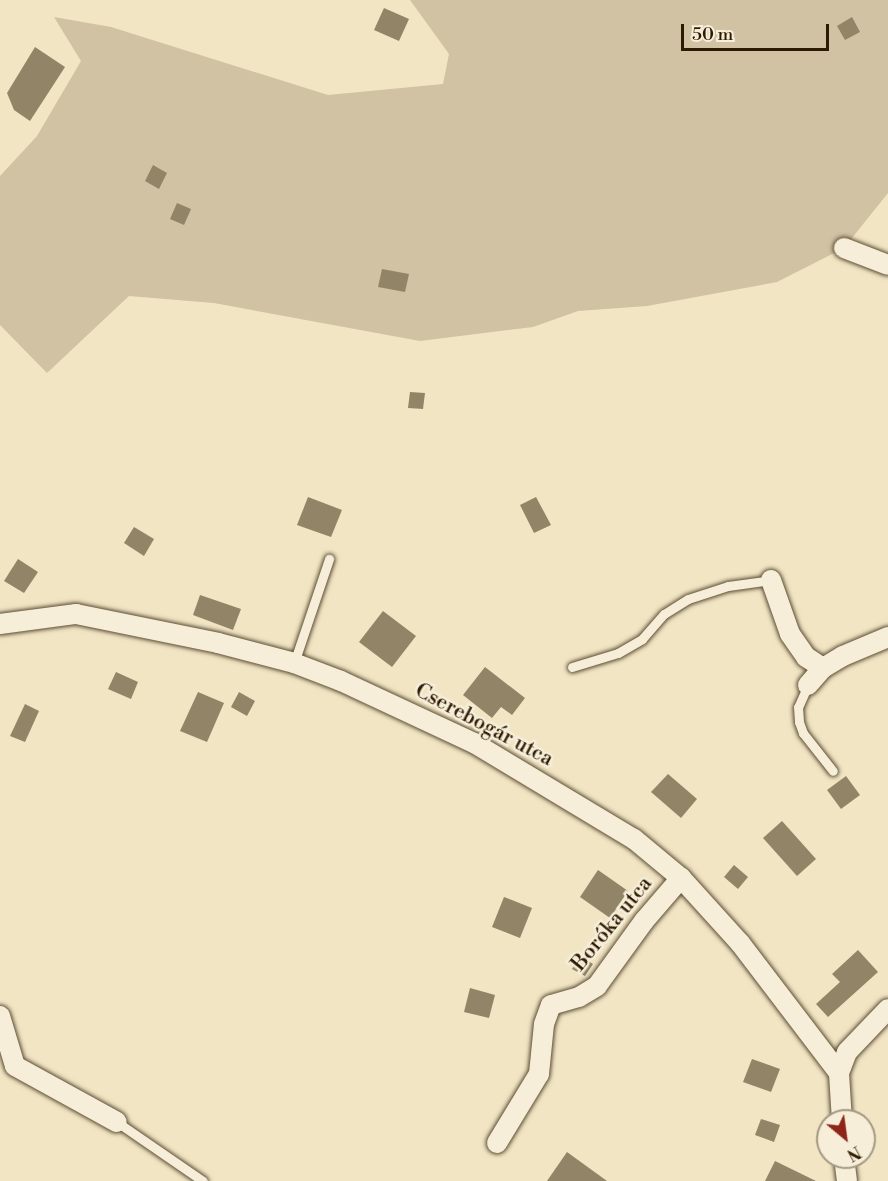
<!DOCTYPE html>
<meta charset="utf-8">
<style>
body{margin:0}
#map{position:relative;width:888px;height:1181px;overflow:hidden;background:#f1e5c4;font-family:"Libre Bodoni",serif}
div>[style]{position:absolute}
.green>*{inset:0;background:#d0c2a3}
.building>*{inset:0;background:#928467}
.roads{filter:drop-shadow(0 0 2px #5d4d33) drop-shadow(0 0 2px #5d4d33)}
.service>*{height:9px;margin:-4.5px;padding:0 4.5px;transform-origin:4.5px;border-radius:4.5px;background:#f6eed9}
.minor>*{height:20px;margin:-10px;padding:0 10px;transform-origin:10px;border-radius:10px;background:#f6eed9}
span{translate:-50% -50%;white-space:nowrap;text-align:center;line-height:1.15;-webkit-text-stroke:5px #f6eed9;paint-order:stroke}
.street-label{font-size:21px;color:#2c1a03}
.north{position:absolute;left:816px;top:1109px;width:60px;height:60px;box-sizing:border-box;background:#f6eed9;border:2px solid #a59983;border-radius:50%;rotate:151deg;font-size:16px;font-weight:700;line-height:24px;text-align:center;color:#2c1a03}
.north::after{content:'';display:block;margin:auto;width:21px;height:27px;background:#8f2418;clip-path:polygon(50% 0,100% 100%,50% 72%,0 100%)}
.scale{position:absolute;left:681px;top:24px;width:148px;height:27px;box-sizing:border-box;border:3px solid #2c1a03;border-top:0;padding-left:8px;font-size:18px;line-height:21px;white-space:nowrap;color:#2c1a03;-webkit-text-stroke:4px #f6eed9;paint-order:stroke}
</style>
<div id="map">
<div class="green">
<div style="clip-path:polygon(410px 0,888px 0,888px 193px,844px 248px,777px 282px,647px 306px,578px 311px,533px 327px,420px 341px,214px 303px,129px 296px,47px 373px,0 325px,0 176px,37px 136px,81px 61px,54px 17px,111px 27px,328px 95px,443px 84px,449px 54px)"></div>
</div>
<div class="building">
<div style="clip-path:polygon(384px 8px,409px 19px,399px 41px,374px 30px)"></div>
<div style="clip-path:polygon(852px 17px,860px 32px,845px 40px,837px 26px)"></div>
<div style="clip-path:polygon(35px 47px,65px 67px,30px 121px,14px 110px,7px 93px)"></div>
<div style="clip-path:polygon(153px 165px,167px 173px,159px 189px,145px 181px)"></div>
<div style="clip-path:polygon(177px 203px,191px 209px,184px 225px,170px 219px)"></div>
<div style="clip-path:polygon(382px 269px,409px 274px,405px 292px,378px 287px)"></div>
<div style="clip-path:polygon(410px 392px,425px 393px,423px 409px,408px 408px)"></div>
<div style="clip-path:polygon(308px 497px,342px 510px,331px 537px,297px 525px)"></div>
<div style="clip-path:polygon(536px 497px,551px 525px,534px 533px,520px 505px)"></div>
<div style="clip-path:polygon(134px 527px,154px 539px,144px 556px,124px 543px)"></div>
<div style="clip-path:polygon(18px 559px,38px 572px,24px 593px,4px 581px)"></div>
<div style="clip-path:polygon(200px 595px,241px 609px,233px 630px,193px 615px)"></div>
<div style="clip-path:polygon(383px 611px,416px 636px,392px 667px,359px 642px)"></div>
<div style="clip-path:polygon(485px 667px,525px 698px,512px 715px,501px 707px,492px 718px,463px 695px)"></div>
<div style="clip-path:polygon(116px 672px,138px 682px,131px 699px,108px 689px)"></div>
<div style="clip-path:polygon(198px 692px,224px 703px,207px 742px,180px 731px)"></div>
<div style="clip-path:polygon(239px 692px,255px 701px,247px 716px,231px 707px)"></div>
<div style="clip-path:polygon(25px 704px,39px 711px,25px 742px,10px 736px)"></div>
<div style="clip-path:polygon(668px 774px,697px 799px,681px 818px,651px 792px)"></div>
<div style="clip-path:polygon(846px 776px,860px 795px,841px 809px,827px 790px)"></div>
<div style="clip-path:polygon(782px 821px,816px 859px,797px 876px,763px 838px)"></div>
<div style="clip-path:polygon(734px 865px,748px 877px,738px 889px,724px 877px)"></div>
<div style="clip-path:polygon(598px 870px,628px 891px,610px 918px,580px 897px)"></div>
<div style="clip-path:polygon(504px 897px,532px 908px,520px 938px,492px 927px)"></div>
<div style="clip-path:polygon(858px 950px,878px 972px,828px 1017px,816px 1004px,840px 982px,832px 974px)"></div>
<div style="clip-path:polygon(580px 956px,593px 964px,585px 976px,572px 969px)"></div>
<div style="clip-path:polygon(470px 988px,495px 995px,489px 1018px,464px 1012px)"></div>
<div style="clip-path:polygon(752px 1059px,780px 1069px,771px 1092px,743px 1082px)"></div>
<div style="clip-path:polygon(761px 1119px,780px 1125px,774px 1142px,755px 1135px)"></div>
<div style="clip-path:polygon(567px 1152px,607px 1181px,547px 1181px)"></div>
<div style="clip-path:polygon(775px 1161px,816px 1181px,765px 1181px)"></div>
</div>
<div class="roads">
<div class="service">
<div style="left:294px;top:663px;width:110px;rotate:-71.4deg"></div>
<div style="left:572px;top:667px;width:48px;rotate:-16.9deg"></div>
<div style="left:618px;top:653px;width:28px;rotate:-30deg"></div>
<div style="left:642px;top:639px;width:33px;rotate:-49deg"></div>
<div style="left:664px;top:614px;width:28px;rotate:-32deg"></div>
<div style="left:688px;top:599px;width:42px;rotate:-18deg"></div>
<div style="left:728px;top:586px;width:43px;rotate:-7.9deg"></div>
<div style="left:808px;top:685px;width:24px;rotate:114deg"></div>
<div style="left:798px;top:707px;width:15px;rotate:86deg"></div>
<div style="left:799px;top:722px;width:12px;rotate:70deg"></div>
<div style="left:803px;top:733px;width:48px;rotate:51.7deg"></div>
<div style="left:117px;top:1122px;width:104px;rotate:34.5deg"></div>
</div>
<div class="minor">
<div style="left:844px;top:248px;width:47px;rotate:21.1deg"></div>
<div style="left:771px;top:580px;width:57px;rotate:70.6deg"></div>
<div style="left:790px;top:634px;width:28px;rotate:55deg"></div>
<div style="left:806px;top:657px;width:20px;rotate:33deg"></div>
<div style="left:0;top:624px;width:77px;rotate:-7.5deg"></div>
<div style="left:76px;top:614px;width:145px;rotate:11.5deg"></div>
<div style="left:218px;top:643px;width:79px;rotate:14.7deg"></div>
<div style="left:294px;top:663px;width:50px;rotate:21deg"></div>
<div style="left:341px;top:681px;width:147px;rotate:25deg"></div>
<div style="left:474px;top:743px;width:187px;rotate:31deg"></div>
<div style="left:634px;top:839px;width:61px;rotate:39.7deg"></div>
<div style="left:681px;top:878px;width:88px;rotate:47.8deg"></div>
<div style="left:740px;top:943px;width:163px;rotate:52.7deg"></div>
<div style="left:808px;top:685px;width:23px;rotate:-49deg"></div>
<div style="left:823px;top:668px;width:23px;rotate:-31deg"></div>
<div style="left:843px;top:656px;width:49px;rotate:-22.9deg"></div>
<div style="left:0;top:1016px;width:52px;rotate:73.3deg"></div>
<div style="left:15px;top:1066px;width:116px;rotate:28.8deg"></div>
<div style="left:842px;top:1121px;width:48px;rotate:-93.6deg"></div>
<div style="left:839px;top:1073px;width:22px;rotate:-69deg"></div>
<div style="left:847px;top:1052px;width:59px;rotate:-46.4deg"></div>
<div style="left:497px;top:1143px;width:81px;rotate:-58.7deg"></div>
<div style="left:539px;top:1074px;width:50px;rotate:-84.3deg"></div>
<div style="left:544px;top:1024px;width:20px;rotate:-70deg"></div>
<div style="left:551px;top:1005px;width:29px;rotate:-16deg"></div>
<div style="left:579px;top:997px;width:21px;rotate:-31deg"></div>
<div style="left:597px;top:986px;width:80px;rotate:-54.1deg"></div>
<div style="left:644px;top:921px;width:57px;rotate:-49.3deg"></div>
<div style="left:844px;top:1157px;width:24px;rotate:83deg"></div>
</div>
</div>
<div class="street-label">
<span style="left:484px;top:725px;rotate:28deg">Cserebogár utca</span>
<span style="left:612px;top:924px;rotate:-51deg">Boróka utca</span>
</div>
<div class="north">N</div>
<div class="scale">50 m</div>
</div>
